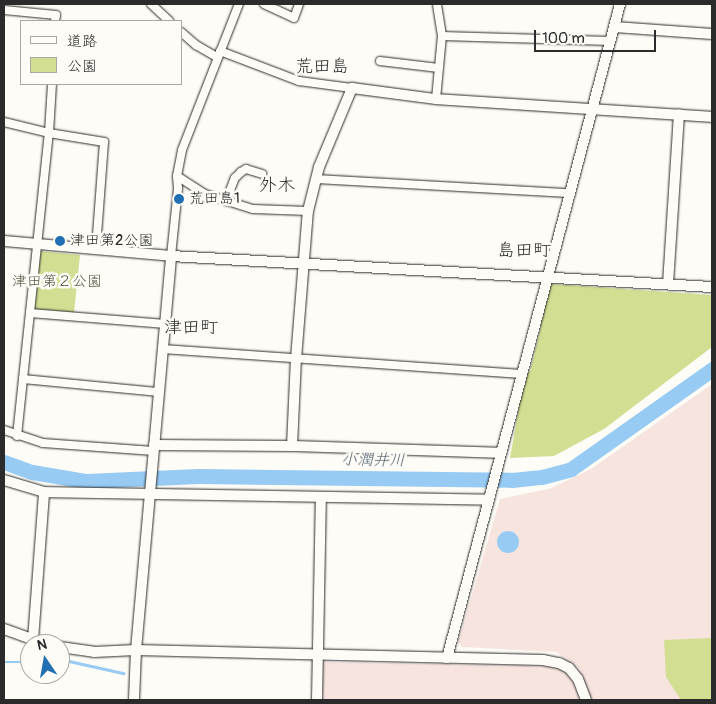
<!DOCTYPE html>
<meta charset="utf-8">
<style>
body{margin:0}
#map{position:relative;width:716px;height:704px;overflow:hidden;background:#fdfcf7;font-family:Pangolin,"Klee One",sans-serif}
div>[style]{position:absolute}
.built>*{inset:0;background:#f7e4df}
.green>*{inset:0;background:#d2de91}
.water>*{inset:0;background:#97cbf4}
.round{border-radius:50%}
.stream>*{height:2.5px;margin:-1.25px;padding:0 1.25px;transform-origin:1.25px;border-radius:1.25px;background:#97cbf4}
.river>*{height:15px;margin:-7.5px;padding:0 7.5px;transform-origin:7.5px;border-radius:7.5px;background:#97cbf4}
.roads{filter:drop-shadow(0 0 1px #2b2b2b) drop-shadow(0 0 1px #2b2b2b)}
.street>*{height:8px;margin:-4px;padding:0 4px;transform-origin:4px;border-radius:4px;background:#fdfcf7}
.secondary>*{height:10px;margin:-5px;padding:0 5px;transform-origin:5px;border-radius:5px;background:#fdfcf7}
.dots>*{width:14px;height:14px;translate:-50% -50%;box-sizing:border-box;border:2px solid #fdfcf7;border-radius:50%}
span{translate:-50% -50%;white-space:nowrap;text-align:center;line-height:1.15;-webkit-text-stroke:5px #fdfcf7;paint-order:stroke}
.poi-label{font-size:15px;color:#2b2b2b}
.left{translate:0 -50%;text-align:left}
.park-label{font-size:15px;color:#555844}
.water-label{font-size:16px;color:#4b5b67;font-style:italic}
.quarter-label{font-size:18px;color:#2b2b2b}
.frame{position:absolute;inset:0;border:5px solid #2b2b2b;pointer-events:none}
.legend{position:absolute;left:20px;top:20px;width:162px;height:65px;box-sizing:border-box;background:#fdfcf7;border:1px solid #a9a8a5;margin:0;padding:6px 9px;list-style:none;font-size:15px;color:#2b2b2b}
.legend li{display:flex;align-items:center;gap:10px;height:25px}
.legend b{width:25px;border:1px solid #a9a8a5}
.north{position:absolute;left:20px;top:634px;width:50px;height:50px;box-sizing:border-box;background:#fdfcf7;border:1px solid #a9a8a5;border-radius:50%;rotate:348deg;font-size:14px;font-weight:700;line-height:20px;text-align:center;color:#2b2b2b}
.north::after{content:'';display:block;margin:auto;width:18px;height:22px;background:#1f6fb2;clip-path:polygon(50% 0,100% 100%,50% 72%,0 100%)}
.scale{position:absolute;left:534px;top:30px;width:122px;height:22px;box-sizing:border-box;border:2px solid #2b2b2b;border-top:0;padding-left:6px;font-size:15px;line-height:18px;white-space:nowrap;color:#2b2b2b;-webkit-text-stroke:4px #fdfcf7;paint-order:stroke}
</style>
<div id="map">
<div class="built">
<div style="clip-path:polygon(712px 384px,712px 700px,590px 700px,579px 669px,556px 652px,462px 647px,458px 642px,500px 499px,549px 489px,591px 469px)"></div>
<div style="clip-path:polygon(326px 662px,554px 666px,565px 671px,571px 677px,580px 700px,320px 700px,322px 663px)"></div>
</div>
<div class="green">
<div style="clip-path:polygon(39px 251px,80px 255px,74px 313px,33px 309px)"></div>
<div style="clip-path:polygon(551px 284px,712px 295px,712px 347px,604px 429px,554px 456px,510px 458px,525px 373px,530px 371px,541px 327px,539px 322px)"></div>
<div style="clip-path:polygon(712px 638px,712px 700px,681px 700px,666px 677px,664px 640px)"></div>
</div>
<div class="water">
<div class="round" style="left:497px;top:531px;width:22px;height:22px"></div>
</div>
<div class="stream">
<div style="left:60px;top:659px;width:65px;rotate:12.5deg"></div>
<div style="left:4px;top:662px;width:26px"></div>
</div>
<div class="river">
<div style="left:4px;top:462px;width:30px;rotate:20deg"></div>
<div style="left:32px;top:472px;width:55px;rotate:9.5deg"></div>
<div style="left:86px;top:481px;width:112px;rotate:-2.6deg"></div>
<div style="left:198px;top:476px;width:314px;rotate:0.7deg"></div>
<div style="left:512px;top:480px;width:30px;rotate:-6deg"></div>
<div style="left:542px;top:477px;width:30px;rotate:-15deg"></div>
<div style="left:571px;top:469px;width:173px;rotate:-35.3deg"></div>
</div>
<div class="roads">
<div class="street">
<div style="left:151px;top:4px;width:25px;rotate:43deg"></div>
<div style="left:264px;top:4px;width:33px;rotate:25deg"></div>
<div style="left:294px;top:18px;width:15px;rotate:-70deg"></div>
<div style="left:4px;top:10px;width:52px;rotate:5.5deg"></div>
<div style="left:56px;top:15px;width:6px;rotate:99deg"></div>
<div style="left:181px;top:32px;width:20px;rotate:41deg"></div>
<div style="left:196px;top:45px;width:24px;rotate:30deg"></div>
<div style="left:442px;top:36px;width:168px;rotate:1.7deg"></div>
<div style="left:220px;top:51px;width:85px;rotate:20.8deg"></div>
<div style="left:299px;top:81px;width:53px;rotate:7.5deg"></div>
<div style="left:380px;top:61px;width:59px;rotate:6.8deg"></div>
<div style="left:436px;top:99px;width:63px;rotate:-84.6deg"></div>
<div style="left:442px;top:36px;width:32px;rotate:-99deg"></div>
<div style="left:4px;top:122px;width:46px;rotate:13.7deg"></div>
<div style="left:49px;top:133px;width:56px;rotate:9.3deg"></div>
<div style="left:104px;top:142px;width:107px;rotate:94.3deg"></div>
<div style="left:177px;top:176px;width:33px;rotate:33deg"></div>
<div style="left:205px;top:194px;width:50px;rotate:17.4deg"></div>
<div style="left:253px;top:209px;width:55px;rotate:2.1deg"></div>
<div style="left:316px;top:179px;width:253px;rotate:3.2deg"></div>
<div style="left:226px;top:201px;width:25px;rotate:-69deg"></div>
<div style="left:235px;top:178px;width:8px;rotate:-45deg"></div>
<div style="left:241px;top:172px;width:6px;rotate:-31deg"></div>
<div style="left:246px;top:169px;width:17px;rotate:17deg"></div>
<div style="left:171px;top:256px;width:68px;rotate:-84.1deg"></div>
<div style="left:178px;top:188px;width:12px;rotate:-95deg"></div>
<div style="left:177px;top:176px;width:26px;rotate:-79deg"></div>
<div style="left:182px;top:150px;width:157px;rotate:-68.7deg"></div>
<div style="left:31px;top:313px;width:134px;rotate:4.7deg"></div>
<div style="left:163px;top:349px;width:359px;rotate:4deg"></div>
<div style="left:23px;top:379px;width:137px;rotate:5.5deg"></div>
<div style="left:4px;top:430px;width:41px;rotate:18.4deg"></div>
<div style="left:43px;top:443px;width:111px;rotate:4.1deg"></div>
<div style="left:17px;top:436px;width:305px;rotate:-84deg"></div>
<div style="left:49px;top:133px;width:49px;rotate:-86.5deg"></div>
</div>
<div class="secondary">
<div style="left:615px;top:27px;width:97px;rotate:4.1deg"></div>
<div style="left:4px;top:241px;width:168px;rotate:5.1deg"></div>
<div style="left:171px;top:256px;width:542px;rotate:3.28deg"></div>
<div style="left:668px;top:284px;width:170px;rotate:-86.3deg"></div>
<div style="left:154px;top:445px;width:138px;rotate:0.4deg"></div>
<div style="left:292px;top:446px;width:208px;rotate:1.9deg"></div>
<div style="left:292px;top:446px;width:87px;rotate:-87.4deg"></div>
<div style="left:296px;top:359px;width:148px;rotate:-85.4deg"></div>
<div style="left:308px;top:211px;width:45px;rotate:-76deg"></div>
<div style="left:319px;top:167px;width:86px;rotate:-67.3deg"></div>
<div style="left:352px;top:88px;width:85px;rotate:7.5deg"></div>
<div style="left:436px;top:99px;width:277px;rotate:3.7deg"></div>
<div style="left:4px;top:480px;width:42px;rotate:16.7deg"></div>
<div style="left:44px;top:492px;width:444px;rotate:1deg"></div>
<div style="left:4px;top:629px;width:45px;rotate:19.7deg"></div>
<div style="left:33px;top:640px;width:148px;rotate:-85.7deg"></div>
<div style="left:60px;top:647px;width:34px;rotate:8deg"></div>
<div style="left:94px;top:652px;width:42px;rotate:-2.7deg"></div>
<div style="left:136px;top:650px;width:407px;rotate:1.4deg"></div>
<div style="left:543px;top:660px;width:16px;rotate:11deg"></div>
<div style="left:559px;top:663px;width:11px;rotate:27deg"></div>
<div style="left:569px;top:668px;width:14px;rotate:51deg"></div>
<div style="left:578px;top:679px;width:22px;rotate:69deg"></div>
<div style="left:447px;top:658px;width:676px;rotate:-75.18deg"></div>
<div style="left:134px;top:700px;width:50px;rotate:-87.7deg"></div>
<div style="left:136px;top:650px;width:396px;rotate:-84.9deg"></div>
<div style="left:317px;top:700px;width:203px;rotate:-88.9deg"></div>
</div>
</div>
<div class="dots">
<div style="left:179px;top:199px;background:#1f6fb2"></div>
<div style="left:60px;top:241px;background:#1f6fb2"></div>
</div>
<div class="poi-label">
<span class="left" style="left:189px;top:199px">荒田島1</span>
<span class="left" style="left:70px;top:241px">津田第2公園</span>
</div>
<div class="park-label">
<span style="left:57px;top:282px">津田第２公園</span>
</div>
<div class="water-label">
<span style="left:373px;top:460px;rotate:1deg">小潤井川</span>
</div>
<div class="quarter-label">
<span style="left:322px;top:67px">荒田島</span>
<span style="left:277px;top:186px">外木</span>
<span style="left:524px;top:251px">島田町</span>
<span style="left:191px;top:328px">津田町</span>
</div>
<div class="frame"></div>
<ul class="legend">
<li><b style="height:6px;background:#fdfcf7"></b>道路</li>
<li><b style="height:14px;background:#d2de91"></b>公園</li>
</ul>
<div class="north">N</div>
<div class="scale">100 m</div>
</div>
